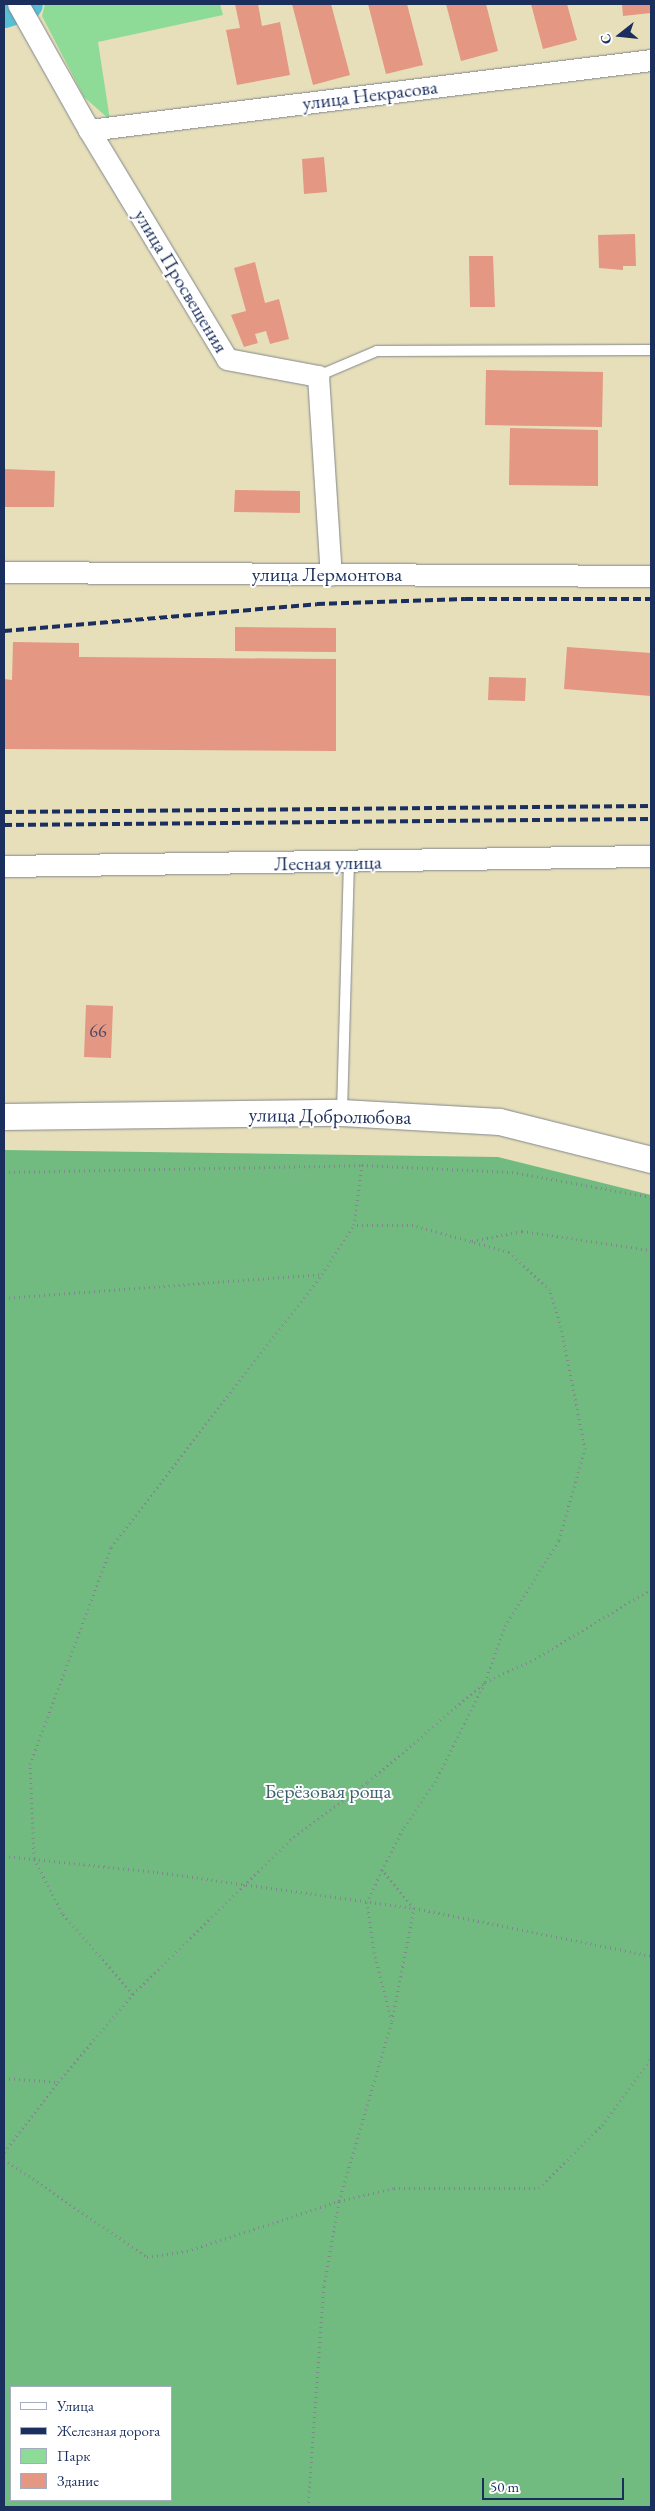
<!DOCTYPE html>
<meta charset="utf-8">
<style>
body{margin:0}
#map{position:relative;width:655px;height:2511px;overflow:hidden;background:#e7dfba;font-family:"EB Garamond",serif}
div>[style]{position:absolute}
.green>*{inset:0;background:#8edb98}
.forest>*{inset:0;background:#72bb80}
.river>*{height:34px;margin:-17px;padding:0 17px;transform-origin:17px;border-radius:17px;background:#57bfd5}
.building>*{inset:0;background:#e49782}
.path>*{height:3px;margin-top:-1.5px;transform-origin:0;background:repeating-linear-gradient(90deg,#81878c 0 1px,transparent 0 5px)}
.roads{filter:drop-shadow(0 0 1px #81878c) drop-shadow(0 0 1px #81878c)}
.service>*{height:10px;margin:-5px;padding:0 5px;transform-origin:5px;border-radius:5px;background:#fff}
.minor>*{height:21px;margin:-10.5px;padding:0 10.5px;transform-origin:10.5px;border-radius:10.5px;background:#fff}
.tertiary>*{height:26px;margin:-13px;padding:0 13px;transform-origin:13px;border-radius:13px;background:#fff}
.rail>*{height:4px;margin-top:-2px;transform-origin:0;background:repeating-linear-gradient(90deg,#1b2f5e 0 8px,transparent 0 12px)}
span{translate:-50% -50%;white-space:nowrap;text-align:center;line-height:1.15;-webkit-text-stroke:4px #fff;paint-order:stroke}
.number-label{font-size:18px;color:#4d4967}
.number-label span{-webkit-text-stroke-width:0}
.street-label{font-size:20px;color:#1b2f5e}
.park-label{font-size:20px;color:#3e636f}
.frame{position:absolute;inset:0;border:5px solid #1b2f5e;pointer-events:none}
.legend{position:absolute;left:10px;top:2386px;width:162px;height:115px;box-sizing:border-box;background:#fff;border:1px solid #a4acbf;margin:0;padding:6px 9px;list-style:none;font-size:15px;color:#1b2f5e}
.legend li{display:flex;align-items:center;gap:10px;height:25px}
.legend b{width:25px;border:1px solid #a4acbf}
.north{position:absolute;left:595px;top:10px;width:50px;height:50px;-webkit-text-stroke:4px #fff;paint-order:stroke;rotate:254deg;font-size:14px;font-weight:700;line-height:20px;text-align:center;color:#1b2f5e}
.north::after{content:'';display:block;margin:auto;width:18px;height:22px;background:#1b2f5e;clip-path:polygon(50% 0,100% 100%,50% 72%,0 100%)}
.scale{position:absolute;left:482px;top:2478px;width:142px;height:22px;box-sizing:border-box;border:2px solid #1b2f5e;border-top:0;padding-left:6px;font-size:15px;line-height:18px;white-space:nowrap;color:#1b2f5e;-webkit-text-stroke:4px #fff;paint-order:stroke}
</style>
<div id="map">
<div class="green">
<div style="clip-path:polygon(45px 4px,220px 4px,223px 15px,98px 42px,110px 120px,84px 97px,42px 16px)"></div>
</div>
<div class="forest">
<div style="clip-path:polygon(evenodd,4px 1150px,498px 1157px,651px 1195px,651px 2507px,4px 2507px,4px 1150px,11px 2387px,171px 2387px,171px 2500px,11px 2500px,11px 2387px)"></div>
</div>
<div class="river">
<div style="left:4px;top:11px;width:23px;rotate:-18deg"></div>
</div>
<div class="building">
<div style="clip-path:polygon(235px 4px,258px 4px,262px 26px,280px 22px,290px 75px,237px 85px,226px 30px,240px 28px)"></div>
<div style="clip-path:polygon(292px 4px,331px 4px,350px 75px,313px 85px)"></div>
<div style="clip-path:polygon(368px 4px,407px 4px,423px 65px,386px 74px)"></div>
<div style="clip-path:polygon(446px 4px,486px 4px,498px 51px,461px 61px)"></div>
<div style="clip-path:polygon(531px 4px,567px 4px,577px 40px,543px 49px)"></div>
<div style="clip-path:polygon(622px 4px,651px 4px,651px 13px,623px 16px)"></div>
<div style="clip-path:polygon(324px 157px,327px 192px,304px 194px,302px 159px)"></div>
<div style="clip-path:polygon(635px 234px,636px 266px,623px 266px,623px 270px,599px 268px,598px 235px)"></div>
<div style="clip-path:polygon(469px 256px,493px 256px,495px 307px,470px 307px)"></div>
<div style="clip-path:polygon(255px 262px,265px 303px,279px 299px,289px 339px,270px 344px,266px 331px,255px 334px,258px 343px,244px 347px,231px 315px,246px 311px,234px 268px)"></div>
<div style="clip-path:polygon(486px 370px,603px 372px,602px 427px,485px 425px)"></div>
<div style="clip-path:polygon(510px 428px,598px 430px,598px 486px,509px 485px)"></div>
<div style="clip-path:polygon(4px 469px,55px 471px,54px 507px,4px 507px)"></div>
<div style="clip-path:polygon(235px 490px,300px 491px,300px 513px,234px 512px)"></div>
<div style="clip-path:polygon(235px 627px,336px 628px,336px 652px,235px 651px)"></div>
<div style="clip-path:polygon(13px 642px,79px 643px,79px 657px,336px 659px,336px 751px,4px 749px,4px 679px,12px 680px)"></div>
<div style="clip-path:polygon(567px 647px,651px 653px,651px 696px,564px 689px)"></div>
<div style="clip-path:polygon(489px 677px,526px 678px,525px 701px,488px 700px)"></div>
<div style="clip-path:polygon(86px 1005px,113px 1006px,111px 1058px,84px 1057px)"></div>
</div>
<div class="path">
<div style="left:4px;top:1172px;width:358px;rotate:-1.1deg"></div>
<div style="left:362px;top:1165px;width:150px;rotate:2.7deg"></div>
<div style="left:512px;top:1172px;width:141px;rotate:10.2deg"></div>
<div style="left:472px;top:1241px;width:51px;rotate:-11.3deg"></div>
<div style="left:522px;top:1231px;width:130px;rotate:8.4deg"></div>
<div style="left:4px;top:1298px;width:318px;rotate:-4.3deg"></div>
<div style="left:4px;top:1856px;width:154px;rotate:6deg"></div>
<div style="left:157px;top:1872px;width:260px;rotate:8deg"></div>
<div style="left:414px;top:1908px;width:242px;rotate:11.4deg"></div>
<div style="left:382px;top:1870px;width:35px;rotate:115deg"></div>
<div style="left:367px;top:1902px;width:50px;rotate:82deg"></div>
<div style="left:374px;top:1952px;width:68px;rotate:75.6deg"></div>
<div style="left:133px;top:1994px;width:108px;rotate:-131.2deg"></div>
<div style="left:62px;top:1913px;width:62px;rotate:-117deg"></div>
<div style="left:34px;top:1858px;width:94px;rotate:-92.4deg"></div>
<div style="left:30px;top:1764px;width:232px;rotate:-69.5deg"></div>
<div style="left:111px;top:1547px;width:345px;rotate:-52.3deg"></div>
<div style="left:322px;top:1274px;width:59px;rotate:-56.9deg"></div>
<div style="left:354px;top:1225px;width:61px;rotate:-82.4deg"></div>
<div style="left:4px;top:2078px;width:54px;rotate:4.2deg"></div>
<div style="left:4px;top:2152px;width:88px;rotate:-52.4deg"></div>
<div style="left:58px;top:2082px;width:116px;rotate:-49.6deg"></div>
<div style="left:133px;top:1994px;width:220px;rotate:-44.4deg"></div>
<div style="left:290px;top:1840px;width:97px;rotate:-36.6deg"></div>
<div style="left:368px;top:1782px;width:154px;rotate:-40.5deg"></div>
<div style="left:485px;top:1682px;width:55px;rotate:-24.7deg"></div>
<div style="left:535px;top:1659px;width:135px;rotate:-31.1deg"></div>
<div style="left:4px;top:2159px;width:173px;rotate:34.4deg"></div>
<div style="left:147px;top:2257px;width:40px;rotate:-8.5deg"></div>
<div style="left:187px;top:2251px;width:160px;rotate:-18.2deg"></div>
<div style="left:339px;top:2201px;width:57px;rotate:-13.3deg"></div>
<div style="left:394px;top:2188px;width:145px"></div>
<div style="left:539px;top:2188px;width:89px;rotate:-45deg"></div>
<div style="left:602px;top:2125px;width:83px;rotate:-53.8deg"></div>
<div style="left:308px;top:2507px;width:222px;rotate:-85.9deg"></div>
<div style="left:324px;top:2286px;width:86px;rotate:-80deg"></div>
<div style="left:339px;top:2201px;width:188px;rotate:-73.6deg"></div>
<div style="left:392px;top:2021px;width:115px;rotate:-79deg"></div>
<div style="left:414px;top:1908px;width:50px;rotate:-130.1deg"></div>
<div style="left:382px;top:1870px;width:48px;rotate:-62.9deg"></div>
<div style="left:404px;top:1827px;width:55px;rotate:-55.4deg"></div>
<div style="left:435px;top:1782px;width:112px;rotate:-63.4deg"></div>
<div style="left:485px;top:1682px;width:59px;rotate:-70.3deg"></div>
<div style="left:505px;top:1626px;width:102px;rotate:-57.9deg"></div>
<div style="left:559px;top:1540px;width:95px;rotate:-74.1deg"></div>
<div style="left:585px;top:1449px;width:124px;rotate:-101.1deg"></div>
<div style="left:561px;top:1327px;width:39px;rotate:-107deg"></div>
<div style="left:550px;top:1290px;width:56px;rotate:-137.2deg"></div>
<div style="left:509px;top:1252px;width:100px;rotate:-164.3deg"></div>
<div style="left:413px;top:1225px;width:59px;rotate:180deg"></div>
</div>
<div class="roads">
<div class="service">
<div style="left:318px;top:376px;width:64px;rotate:-23deg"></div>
<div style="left:377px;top:351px;width:274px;rotate:-0.2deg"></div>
<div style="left:342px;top:1112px;width:249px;rotate:-88.4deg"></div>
</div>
<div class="minor">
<div style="left:18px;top:4px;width:145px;rotate:60.6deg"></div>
<div style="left:89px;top:130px;width:267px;rotate:58.9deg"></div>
<div style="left:227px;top:359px;width:93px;rotate:10.6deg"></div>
<div style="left:318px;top:376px;width:199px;rotate:86.3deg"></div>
<div style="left:89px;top:130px;width:566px;rotate:-7.1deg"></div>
<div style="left:4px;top:572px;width:647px;rotate:0.35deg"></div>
<div style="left:4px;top:866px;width:647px;rotate:-0.89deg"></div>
</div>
<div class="tertiary">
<div style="left:4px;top:1117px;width:338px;rotate:-0.7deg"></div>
<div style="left:342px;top:1113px;width:158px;rotate:3.3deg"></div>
<div style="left:500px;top:1122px;width:156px;rotate:14.1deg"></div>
</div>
</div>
<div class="rail">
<div style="left:4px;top:631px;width:314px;rotate:-4.9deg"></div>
<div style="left:317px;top:604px;width:148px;rotate:-1.9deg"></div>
<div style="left:465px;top:599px;width:186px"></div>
<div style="left:4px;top:812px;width:647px;rotate:-0.53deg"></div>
<div style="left:4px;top:825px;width:647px;rotate:-0.53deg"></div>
</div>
<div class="number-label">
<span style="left:98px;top:1031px">66</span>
</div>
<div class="street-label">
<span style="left:370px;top:95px;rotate:-7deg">улица Некрасова</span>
<span style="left:181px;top:281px;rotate:59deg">улица Просвещения</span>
<span style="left:327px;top:574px">улица Лермонтова</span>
<span style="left:328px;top:863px;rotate:-1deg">Лесная улица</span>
<span style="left:330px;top:1116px;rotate:1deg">улица Добролюбова</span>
</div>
<div class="park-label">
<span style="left:328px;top:1791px">Берёзовая роща</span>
</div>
<div class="frame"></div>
<ul class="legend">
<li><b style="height:6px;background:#fff"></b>Улица</li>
<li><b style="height:6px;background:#1b2f5e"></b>Железная дорога</li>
<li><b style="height:14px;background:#8edb98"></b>Парк</li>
<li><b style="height:14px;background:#e49782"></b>Здание</li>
</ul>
<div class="north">С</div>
<div class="scale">50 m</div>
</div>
